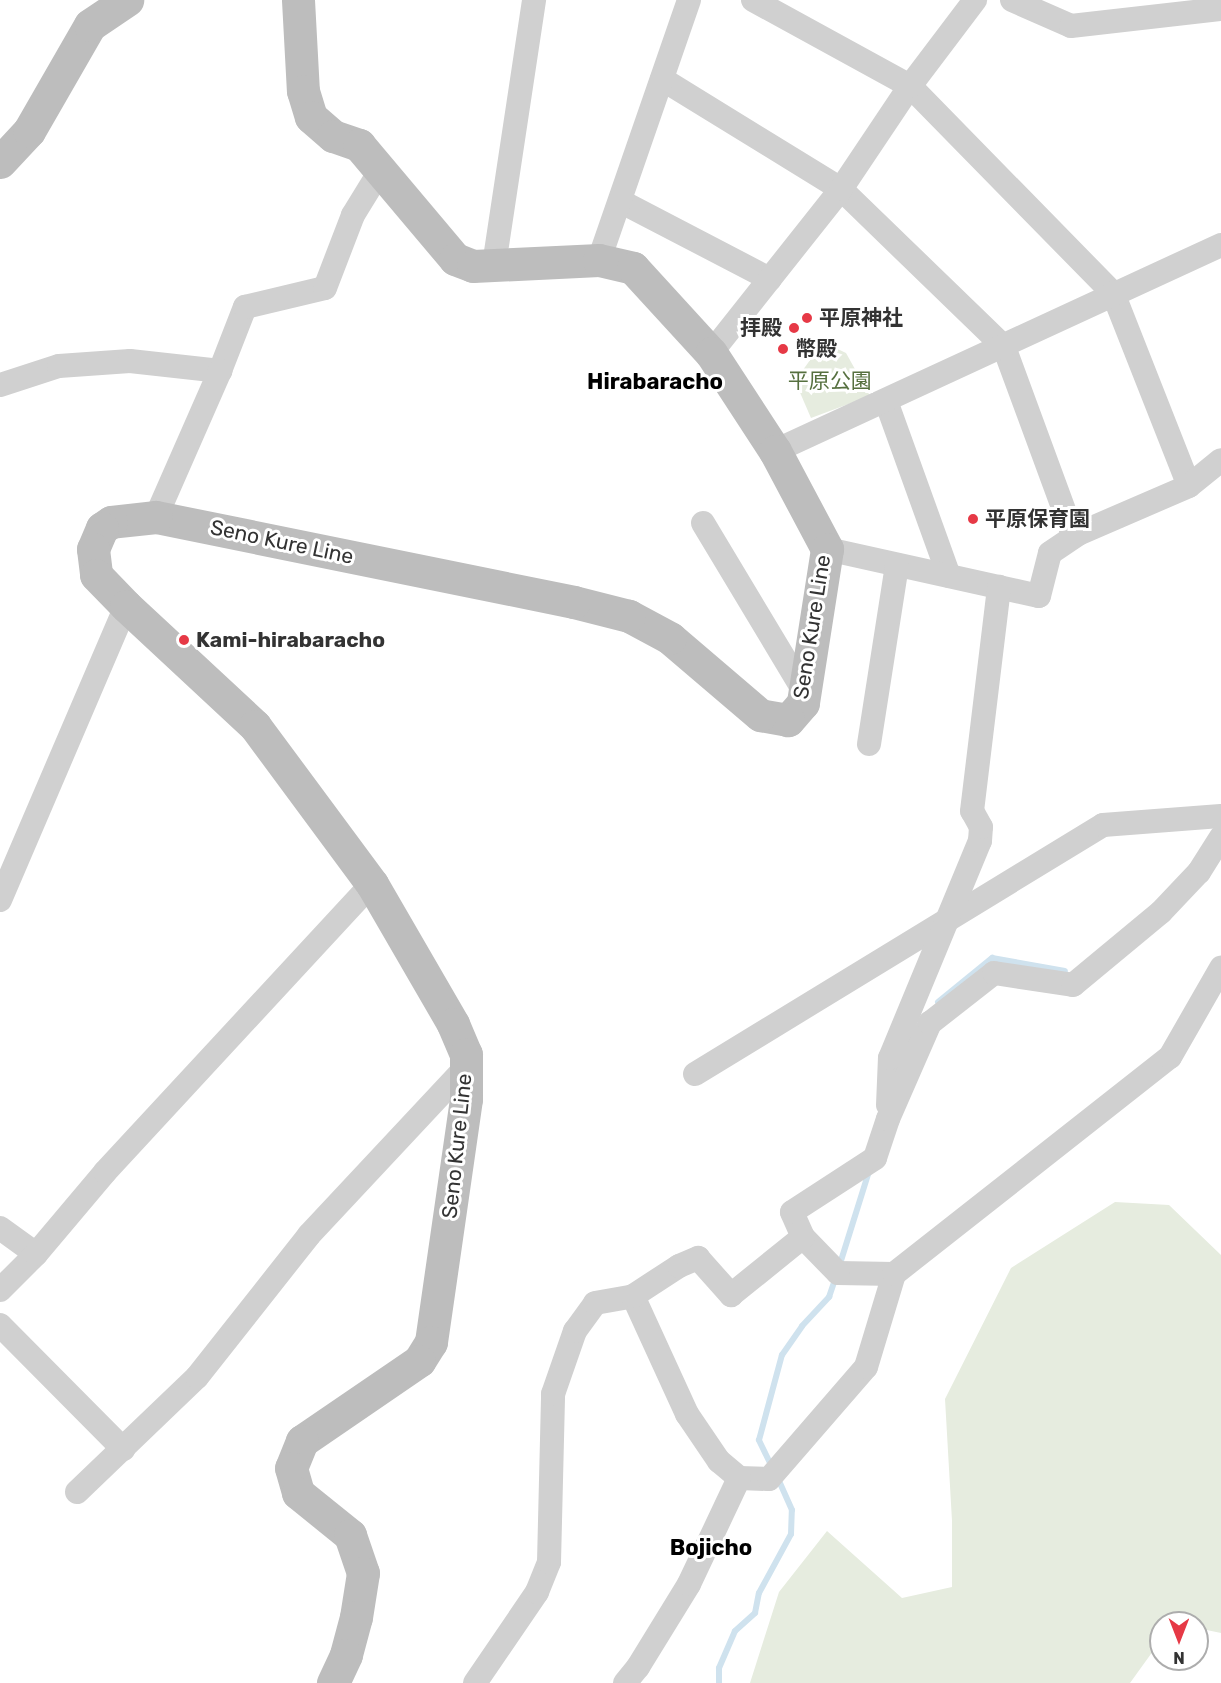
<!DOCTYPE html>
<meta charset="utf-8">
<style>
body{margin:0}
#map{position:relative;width:1221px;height:1683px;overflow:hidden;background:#fff;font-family:Rubik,"Noto Sans JP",sans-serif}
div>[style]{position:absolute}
.green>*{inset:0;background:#e6ecdf}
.stream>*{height:6px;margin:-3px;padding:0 3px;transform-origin:3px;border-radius:3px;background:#cfe2ee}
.minor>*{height:24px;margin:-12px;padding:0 12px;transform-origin:12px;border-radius:12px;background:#d0d0d0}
.secondary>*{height:33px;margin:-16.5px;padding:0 16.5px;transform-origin:16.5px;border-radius:16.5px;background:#bdbdbd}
.dots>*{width:16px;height:16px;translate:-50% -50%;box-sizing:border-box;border:3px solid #fff;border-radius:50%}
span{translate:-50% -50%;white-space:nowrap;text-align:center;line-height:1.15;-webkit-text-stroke:6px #fff;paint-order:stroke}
.poi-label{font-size:21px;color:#333;font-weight:700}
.left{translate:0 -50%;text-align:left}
.right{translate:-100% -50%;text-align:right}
.park-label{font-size:21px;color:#56703f}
.street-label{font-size:21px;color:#333}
.neighbourhood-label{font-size:22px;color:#000;font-weight:700}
.north{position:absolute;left:1149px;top:1611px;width:60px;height:60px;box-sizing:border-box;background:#fff;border:2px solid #adadad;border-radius:50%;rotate:180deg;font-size:16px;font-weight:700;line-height:24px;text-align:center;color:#333}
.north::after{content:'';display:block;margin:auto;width:21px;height:27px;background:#e63946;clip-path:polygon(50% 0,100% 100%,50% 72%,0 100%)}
</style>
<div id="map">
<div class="green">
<div style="clip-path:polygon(823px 342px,846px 353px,870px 396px,811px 418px,795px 381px)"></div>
<div style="clip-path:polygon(1115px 1202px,1169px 1205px,1221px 1255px,1221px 1633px,1197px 1628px,1197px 1623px,1161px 1623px,1161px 1640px,1130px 1683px,750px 1683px,779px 1592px,827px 1531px,902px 1598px,952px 1587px,952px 1521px,945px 1399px,1011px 1268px)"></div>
</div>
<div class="stream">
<div style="left:938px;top:1002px;width:70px;rotate:-39.2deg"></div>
<div style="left:992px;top:958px;width:74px;rotate:10.1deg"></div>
<div style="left:839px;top:1267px;width:101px;rotate:-72.6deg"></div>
<div style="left:772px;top:1467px;width:30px;rotate:-116deg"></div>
<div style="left:759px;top:1440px;width:88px;rotate:-74.9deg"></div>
<div style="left:782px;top:1355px;width:35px;rotate:-55deg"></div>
<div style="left:802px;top:1326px;width:40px;rotate:-47deg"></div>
<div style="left:829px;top:1297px;width:21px;rotate:-71deg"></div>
<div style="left:719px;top:1683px;width:15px;rotate:-90deg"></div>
<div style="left:719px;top:1668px;width:40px;rotate:-66.6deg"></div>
<div style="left:735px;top:1631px;width:27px;rotate:-42deg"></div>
<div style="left:755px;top:1613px;width:20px;rotate:-79deg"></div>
<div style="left:759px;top:1593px;width:67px;rotate:-61.5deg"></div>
<div style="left:791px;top:1534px;width:24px;rotate:-88deg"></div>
<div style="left:792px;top:1510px;width:34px;rotate:-114deg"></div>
</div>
<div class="minor">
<div style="left:753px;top:0;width:179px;rotate:28.7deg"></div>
<div style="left:910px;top:86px;width:290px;rotate:45.6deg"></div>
<div style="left:1113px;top:293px;width:207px;rotate:68.5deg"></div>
<div style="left:1012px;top:0;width:64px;rotate:23.8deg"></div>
<div style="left:1071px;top:26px;width:151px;rotate:-6.5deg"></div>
<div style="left:662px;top:79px;width:210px;rotate:31.6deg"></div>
<div style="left:841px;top:189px;width:227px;rotate:44.1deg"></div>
<div style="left:1004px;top:347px;width:202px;rotate:69.8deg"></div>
<div style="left:620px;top:201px;width:169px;rotate:27.5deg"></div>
<div style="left:599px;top:260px;width:275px;rotate:-70.9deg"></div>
<div style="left:494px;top:265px;width:268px;rotate:-81.4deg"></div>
<div style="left:711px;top:353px;width:209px;rotate:-51.6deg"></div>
<div style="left:841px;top:189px;width:124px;rotate:-56.2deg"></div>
<div style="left:910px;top:86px;width:108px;rotate:-52.9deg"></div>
<div style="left:220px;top:371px;width:69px;rotate:-68.7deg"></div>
<div style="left:245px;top:307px;width:82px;rotate:-13.4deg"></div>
<div style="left:325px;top:288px;width:78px;rotate:-69deg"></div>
<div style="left:353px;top:215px;width:52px;rotate:-58.5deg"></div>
<div style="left:0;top:385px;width:62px;rotate:-17.9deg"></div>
<div style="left:59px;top:366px;width:71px;rotate:-4deg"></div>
<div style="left:130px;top:361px;width:91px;rotate:6.3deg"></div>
<div style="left:220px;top:371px;width:159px;rotate:113.7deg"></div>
<div style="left:886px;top:401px;width:186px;rotate:70.2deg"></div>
<div style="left:775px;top:451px;width:491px;rotate:-24.8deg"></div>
<div style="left:703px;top:523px;width:198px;rotate:59deg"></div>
<div style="left:827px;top:549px;width:217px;rotate:12.5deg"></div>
<div style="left:1039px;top:596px;width:44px;rotate:-75.7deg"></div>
<div style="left:1050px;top:553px;width:34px;rotate:-34deg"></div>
<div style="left:1078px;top:534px;width:121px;rotate:-23.4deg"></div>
<div style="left:1189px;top:486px;width:41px;rotate:-39.1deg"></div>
<div style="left:869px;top:744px;width:181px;rotate:-81.1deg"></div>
<div style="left:0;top:900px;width:320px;rotate:-66.8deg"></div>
<div style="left:695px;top:1074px;width:478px;rotate:-31.4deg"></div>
<div style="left:1103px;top:825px;width:118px;rotate:-4.4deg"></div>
<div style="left:888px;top:1105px;width:47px;rotate:-87.6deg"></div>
<div style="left:890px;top:1058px;width:235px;rotate:-67.5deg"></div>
<div style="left:980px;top:841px;width:14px;rotate:-86deg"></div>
<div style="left:981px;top:827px;width:18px;rotate:-119deg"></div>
<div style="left:972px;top:811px;width:226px;rotate:-83.1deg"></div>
<div style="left:0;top:1228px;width:44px;rotate:35.8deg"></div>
<div style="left:894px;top:1274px;width:56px;rotate:-179deg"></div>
<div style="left:838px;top:1273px;width:50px;rotate:-134.2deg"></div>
<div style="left:803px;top:1237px;width:27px;rotate:-114deg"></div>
<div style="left:792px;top:1212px;width:99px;rotate:-33deg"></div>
<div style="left:875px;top:1158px;width:41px;rotate:-71.6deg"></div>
<div style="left:888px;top:1119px;width:105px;rotate:-66.4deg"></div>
<div style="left:930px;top:1023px;width:81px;rotate:-38deg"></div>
<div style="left:994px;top:973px;width:80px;rotate:8.6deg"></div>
<div style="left:1073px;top:985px;width:114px;rotate:-39.7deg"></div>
<div style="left:1161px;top:912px;width:55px;rotate:-46.5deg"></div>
<div style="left:1199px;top:872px;width:41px;rotate:-57.8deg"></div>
<div style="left:0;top:1290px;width:51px;rotate:-45deg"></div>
<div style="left:36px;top:1254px;width:107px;rotate:-49.9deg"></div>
<div style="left:105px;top:1172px;width:393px;rotate:-47.2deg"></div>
<div style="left:633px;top:1296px;width:130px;rotate:65.4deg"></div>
<div style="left:687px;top:1414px;width:57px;rotate:55.8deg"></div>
<div style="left:719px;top:1461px;width:26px;rotate:40deg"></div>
<div style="left:739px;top:1478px;width:30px;rotate:2deg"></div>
<div style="left:769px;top:1479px;width:148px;rotate:-49.1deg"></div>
<div style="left:866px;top:1367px;width:97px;rotate:-73.2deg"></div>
<div style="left:894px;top:1274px;width:351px;rotate:-38.2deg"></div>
<div style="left:1170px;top:1057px;width:103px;rotate:-60.2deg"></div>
<div style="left:0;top:1325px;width:175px;rotate:45.2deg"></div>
<div style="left:77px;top:1492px;width:166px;rotate:-43.8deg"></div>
<div style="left:197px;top:1377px;width:181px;rotate:-51.7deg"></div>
<div style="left:309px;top:1235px;width:230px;rotate:-46.9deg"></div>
<div style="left:475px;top:1683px;width:110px;rotate:-55.7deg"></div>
<div style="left:537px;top:1592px;width:32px;rotate:-68deg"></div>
<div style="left:549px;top:1562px;width:168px;rotate:-88.6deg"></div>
<div style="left:553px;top:1394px;width:67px;rotate:-70.8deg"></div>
<div style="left:575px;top:1331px;width:34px;rotate:-54deg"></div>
<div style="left:595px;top:1303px;width:39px;rotate:-10deg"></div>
<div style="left:633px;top:1296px;width:55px;rotate:-33.1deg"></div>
<div style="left:679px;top:1266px;width:21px;rotate:-23deg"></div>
<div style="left:698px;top:1258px;width:50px;rotate:48.3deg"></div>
<div style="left:731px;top:1295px;width:92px;rotate:-38.9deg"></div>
<div style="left:625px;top:1683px;width:21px;rotate:-51deg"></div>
<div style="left:638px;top:1667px;width:97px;rotate:-58.4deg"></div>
<div style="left:689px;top:1584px;width:117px;rotate:-64.7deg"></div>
</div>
<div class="secondary">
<div style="left:298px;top:0;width:91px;rotate:86.9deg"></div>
<div style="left:303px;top:91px;width:27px;rotate:73deg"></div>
<div style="left:311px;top:117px;width:29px;rotate:41deg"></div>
<div style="left:333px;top:136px;width:28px;rotate:19deg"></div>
<div style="left:359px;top:145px;width:149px;rotate:49.9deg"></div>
<div style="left:455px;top:259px;width:19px;rotate:21deg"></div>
<div style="left:473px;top:266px;width:126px;rotate:-2.7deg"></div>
<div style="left:599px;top:260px;width:35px;rotate:13deg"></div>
<div style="left:633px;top:268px;width:115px;rotate:47.5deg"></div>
<div style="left:711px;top:353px;width:117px;rotate:56.9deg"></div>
<div style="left:775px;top:451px;width:111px;rotate:62deg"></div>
<div style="left:827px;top:549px;width:156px;rotate:98.9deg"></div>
<div style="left:803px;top:703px;width:23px;rotate:131deg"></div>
<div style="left:788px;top:720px;width:28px;rotate:-170deg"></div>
<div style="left:760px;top:715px;width:118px;rotate:-139.5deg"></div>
<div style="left:670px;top:638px;width:47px;rotate:-151.8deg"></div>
<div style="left:629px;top:616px;width:57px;rotate:-165.7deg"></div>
<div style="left:574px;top:602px;width:427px;rotate:-168.5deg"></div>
<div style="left:156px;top:517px;width:45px;rotate:173.7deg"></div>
<div style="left:111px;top:522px;width:11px;rotate:146deg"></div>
<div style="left:102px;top:528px;width:23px;rotate:113deg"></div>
<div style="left:93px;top:549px;width:26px;rotate:83deg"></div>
<div style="left:96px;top:575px;width:43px;rotate:45.9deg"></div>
<div style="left:126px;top:606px;width:176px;rotate:42.9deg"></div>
<div style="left:255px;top:726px;width:197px;rotate:53.5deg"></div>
<div style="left:372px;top:884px;width:162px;rotate:59.9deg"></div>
<div style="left:453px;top:1024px;width:33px;rotate:67deg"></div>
<div style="left:466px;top:1054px;width:45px;rotate:90deg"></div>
<div style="left:466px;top:1099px;width:246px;rotate:98.2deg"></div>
<div style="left:431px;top:1342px;width:22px;rotate:122deg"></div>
<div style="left:419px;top:1361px;width:142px;rotate:145.6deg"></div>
<div style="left:302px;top:1441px;width:29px;rotate:112deg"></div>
<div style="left:291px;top:1468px;width:26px;rotate:74deg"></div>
<div style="left:298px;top:1493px;width:67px;rotate:38.9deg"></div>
<div style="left:350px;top:1535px;width:40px;rotate:71.1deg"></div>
<div style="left:363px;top:1573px;width:45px;rotate:99deg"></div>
<div style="left:356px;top:1617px;width:39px;rotate:105deg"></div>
<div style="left:346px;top:1655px;width:31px;rotate:115deg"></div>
<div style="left:0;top:162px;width:42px;rotate:-46.9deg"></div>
<div style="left:29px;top:131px;width:122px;rotate:-60.1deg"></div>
<div style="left:90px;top:25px;width:45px;rotate:-34deg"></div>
</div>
<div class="dots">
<div style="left:807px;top:318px;background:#e63946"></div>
<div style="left:794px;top:328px;background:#e63946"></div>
<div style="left:783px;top:349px;background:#e63946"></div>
<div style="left:973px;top:519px;background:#e63946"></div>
<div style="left:184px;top:640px;background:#e63946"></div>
</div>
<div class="poi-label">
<span class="left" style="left:819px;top:318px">平原神社</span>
<span class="right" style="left:782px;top:328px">拝殿</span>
<span class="left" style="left:795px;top:349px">幣殿</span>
<span class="left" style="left:985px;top:519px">平原保育園</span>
<span class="left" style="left:196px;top:640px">Kami-hirabaracho</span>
</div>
<div class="park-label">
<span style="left:830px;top:381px">平原公園</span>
</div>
<div class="street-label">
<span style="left:282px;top:542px;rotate:12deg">Seno Kure Line</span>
<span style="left:812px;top:627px;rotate:-81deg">Seno Kure Line</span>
<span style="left:457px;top:1146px;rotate:-84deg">Seno Kure Line</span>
</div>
<div class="neighbourhood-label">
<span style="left:655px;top:382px">Hirabaracho</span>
<span style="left:711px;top:1548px">Bojicho</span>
</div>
<div class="north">N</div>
</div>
